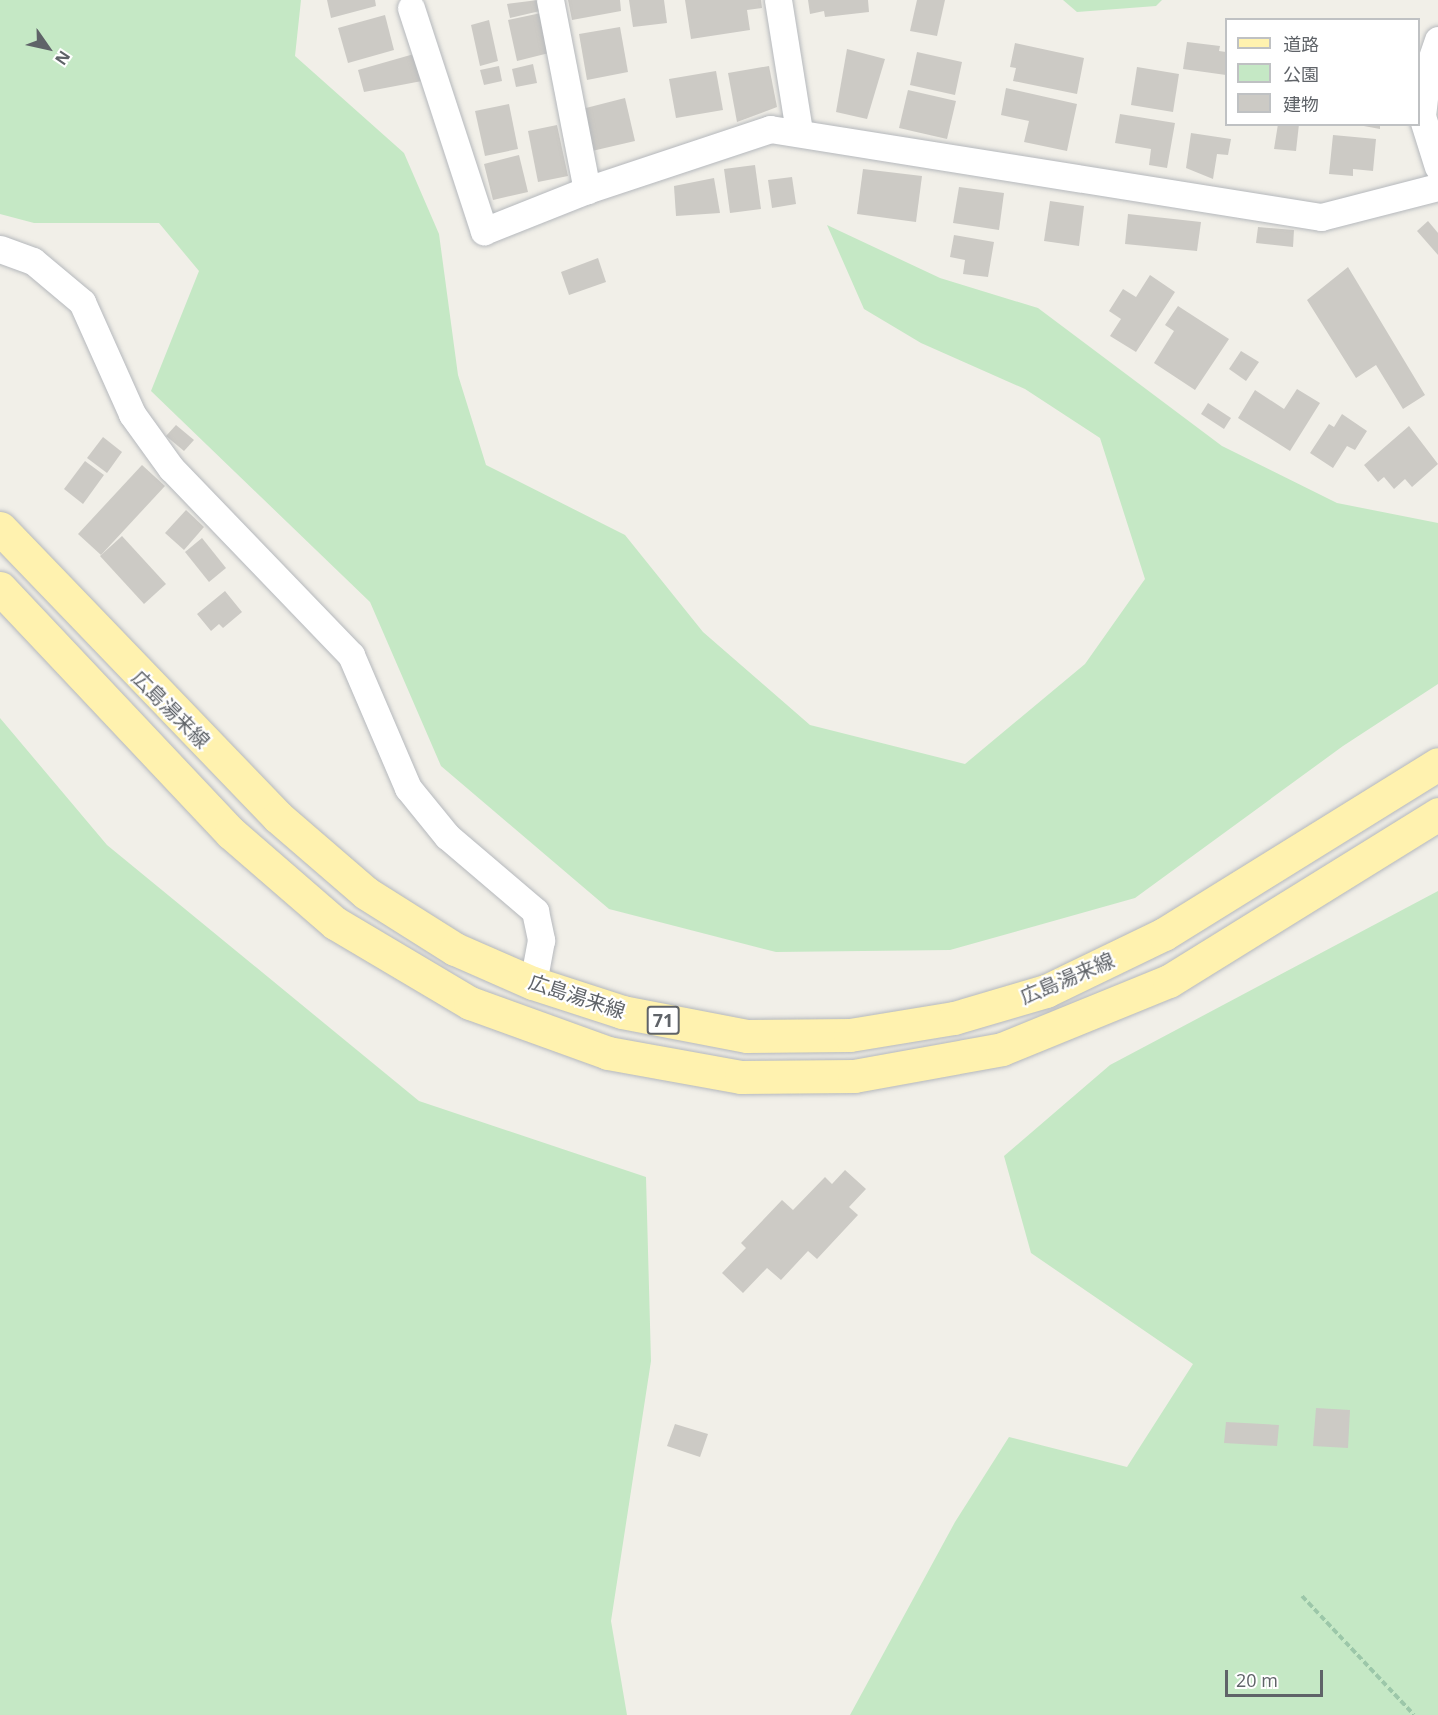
<!DOCTYPE html>
<meta charset="utf-8">
<style>
body{margin:0}
#map{position:relative;width:1438px;height:1715px;overflow:hidden;background:#f1efe8;font-family:"Open Sans","Noto Sans JP",sans-serif}
div>[style]{position:absolute}
.green>*{inset:0;background:#c5e8c5}
.building>*{inset:0;background:#cccac5}
.path>*{height:4px;margin-top:-2px;transform-origin:0;background:repeating-linear-gradient(90deg,#9cc7a9 0 6px,transparent 0 9px)}
.roads{filter:drop-shadow(0 0 2px #b5b8bc) drop-shadow(0 0 2px #b5b8bc)}
.street>*{height:27px;margin:-13.5px;padding:0 13.5px;transform-origin:13.5px;border-radius:13.5px;background:#fff}
.primary>*{height:33px;margin:-16.5px;padding:0 16.5px;transform-origin:16.5px;border-radius:16.5px;background:#fff2af}
span{translate:-50% -50%;white-space:nowrap;text-align:center;line-height:1.15;-webkit-text-stroke:4.5px #fff;paint-order:stroke}
.shield-label span{padding:2px 4px;background:#fff;border:2px solid;border-radius:4px;-webkit-text-stroke-width:0}
.shield-label{font-size:18px;color:#5f6368;font-weight:700}
.street-label{font-size:20px;color:#5f6368}
.legend{position:absolute;left:1225px;top:18px;width:195px;height:108px;box-sizing:border-box;background:#fff;border:2px solid #bfc1c3;margin:0;padding:8px 10px;list-style:none;font-size:18px;color:#5f6368}
.legend li{display:flex;align-items:center;gap:12px;height:30px}
.legend b{width:30px;border:2px solid #bfc1c3}
.north{position:absolute;left:18px;top:18px;width:60px;height:60px;-webkit-text-stroke:4px #fff;paint-order:stroke;rotate:124deg;font-size:16px;font-weight:700;line-height:24px;text-align:center;color:#5f6368}
.north::after{content:'';display:block;margin:auto;width:21px;height:27px;background:#5f6368;clip-path:polygon(50% 0,100% 100%,50% 72%,0 100%)}
.scale{position:absolute;left:1225px;top:1670px;width:98px;height:27px;box-sizing:border-box;border:3px solid #5f6368;border-top:0;padding-left:8px;font-size:18px;line-height:21px;white-space:nowrap;color:#5f6368;-webkit-text-stroke:4px #fff;paint-order:stroke}
</style>
<div id="map">
<div class="green">
<div style="clip-path:polygon(0 0,301px 0,295px 56px,404px 153px,439px 234px,458px 375px,486px 465px,625px 535px,703px 632px,810px 725px,965px 764px,1085px 664px,1145px 579px,1100px 438px,1025px 389px,921px 343px,864px 309px,827px 225px,940px 278px,1038px 308px,1222px 446px,1337px 503px,1438px 523px,1438px 684px,1343px 746px,1135px 898px,950px 950px,776px 952px,609px 909px,441px 766px,370px 602px,151px 391px,199px 271px,159px 223px,34px 223px,0 214px)"></div>
<div style="clip-path:polygon(1063px 0,1162px 0,1156px 6px,1077px 12px)"></div>
<div style="clip-path:polygon(0 718px,107px 845px,419px 1101px,646px 1177px,651px 1361px,611px 1621px,627px 1715px,0 1715px)"></div>
<div style="clip-path:polygon(1438px 891px,1438px 1715px,850px 1715px,955px 1522px,1009px 1437px,1127px 1467px,1193px 1364px,1031px 1253px,1004px 1156px,1110px 1065px)"></div>
</div>
<div class="building">
<div style="clip-path:polygon(327px 0,375px 0,376px 6px,331px 18px)"></div>
<div style="clip-path:polygon(538px 0,540px 11px,510px 18px,507px 4px)"></div>
<div style="clip-path:polygon(568px 0,620px 0,621px 11px,572px 20px)"></div>
<div style="clip-path:polygon(629px 0,664px 0,667px 23px,633px 27px)"></div>
<div style="clip-path:polygon(685px 0,761px 0,762px 8px,747px 10px,750px 30px,691px 39px)"></div>
<div style="clip-path:polygon(808px 0,868px 0,869px 12px,825px 17px,824px 11px,810px 14px)"></div>
<div style="clip-path:polygon(917px 0,945px 0,937px 36px,910px 31px)"></div>
<div style="clip-path:polygon(541px 13px,549px 53px,517px 61px,508px 20px)"></div>
<div style="clip-path:polygon(385px 15px,394px 50px,348px 63px,338px 28px)"></div>
<div style="clip-path:polygon(489px 20px,498px 61px,480px 66px,471px 25px)"></div>
<div style="clip-path:polygon(620px 27px,628px 72px,587px 80px,579px 34px)"></div>
<div style="clip-path:polygon(1187px 42px,1220px 46px,1219px 51px,1226px 52px,1226px 75px,1183px 69px)"></div>
<div style="clip-path:polygon(1015px 43px,1084px 58px,1077px 94px,1013px 81px,1016px 68px,1010px 67px)"></div>
<div style="clip-path:polygon(847px 49px,885px 59px,867px 119px,836px 112px)"></div>
<div style="clip-path:polygon(917px 52px,962px 62px,955px 95px,910px 85px)"></div>
<div style="clip-path:polygon(414px 54px,422px 81px,364px 92px,358px 70px)"></div>
<div style="clip-path:polygon(533px 64px,537px 83px,516px 87px,512px 69px)"></div>
<div style="clip-path:polygon(499px 66px,502px 81px,484px 85px,480px 70px)"></div>
<div style="clip-path:polygon(769px 66px,777px 107px,737px 122px,728px 73px)"></div>
<div style="clip-path:polygon(1137px 67px,1179px 74px,1173px 112px,1131px 105px)"></div>
<div style="clip-path:polygon(716px 71px,723px 110px,676px 118px,669px 79px)"></div>
<div style="clip-path:polygon(1006px 88px,1077px 104px,1067px 151px,1024px 142px,1029px 121px,1001px 115px)"></div>
<div style="clip-path:polygon(908px 90px,956px 101px,947px 139px,899px 128px)"></div>
<div style="clip-path:polygon(625px 98px,635px 141px,592px 151px,582px 109px)"></div>
<div style="clip-path:polygon(509px 104px,518px 149px,485px 156px,475px 111px)"></div>
<div style="clip-path:polygon(1120px 114px,1175px 123px,1167px 168px,1149px 165px,1151px 149px,1115px 143px)"></div>
<div style="clip-path:polygon(1278px 124px,1299px 124px,1296px 151px,1274px 149px)"></div>
<div style="clip-path:polygon(1353px 124px,1380px 124px,1380px 129px)"></div>
<div style="clip-path:polygon(557px 125px,568px 176px,538px 182px,528px 131px)"></div>
<div style="clip-path:polygon(1191px 133px,1231px 139px,1228px 155px,1217px 154px,1213px 179px,1186px 168px)"></div>
<div style="clip-path:polygon(1333px 135px,1376px 139px,1373px 171px,1353px 169px,1353px 176px,1329px 174px)"></div>
<div style="clip-path:polygon(519px 155px,528px 192px,493px 200px,484px 164px)"></div>
<div style="clip-path:polygon(755px 165px,761px 209px,730px 213px,724px 169px)"></div>
<div style="clip-path:polygon(863px 169px,922px 176px,916px 222px,857px 214px)"></div>
<div style="clip-path:polygon(792px 177px,796px 204px,772px 208px,768px 180px)"></div>
<div style="clip-path:polygon(714px 178px,720px 213px,676px 216px,674px 186px)"></div>
<div style="clip-path:polygon(959px 187px,1004px 193px,999px 230px,953px 223px)"></div>
<div style="clip-path:polygon(1050px 201px,1084px 206px,1079px 246px,1044px 241px)"></div>
<div style="clip-path:polygon(1128px 214px,1201px 222px,1197px 251px,1125px 244px)"></div>
<div style="clip-path:polygon(1428px 221px,1438px 233px,1438px 255px,1417px 231px)"></div>
<div style="clip-path:polygon(1258px 227px,1294px 230px,1293px 247px,1256px 243px)"></div>
<div style="clip-path:polygon(954px 235px,994px 242px,988px 277px,963px 274px,965px 260px,950px 257px)"></div>
<div style="clip-path:polygon(598px 258px,606px 282px,569px 295px,561px 272px)"></div>
<div style="clip-path:polygon(1348px 267px,1425px 395px,1403px 409px,1376px 365px,1356px 378px,1307px 300px)"></div>
<div style="clip-path:polygon(1150px 275px,1175px 292px,1136px 352px,1110px 336px,1121px 319px,1109px 311px,1123px 289px,1136px 297px)"></div>
<div style="clip-path:polygon(1178px 306px,1229px 339px,1195px 390px,1154px 363px,1174px 331px,1165px 325px)"></div>
<div style="clip-path:polygon(1241px 351px,1259px 362px,1246px 381px,1229px 369px)"></div>
<div style="clip-path:polygon(1297px 389px,1320px 403px,1290px 451px,1238px 418px,1255px 390px,1284px 409px)"></div>
<div style="clip-path:polygon(1208px 403px,1231px 418px,1224px 429px,1201px 414px)"></div>
<div style="clip-path:polygon(1342px 414px,1367px 431px,1355px 450px,1347px 446px,1333px 468px,1310px 453px,1329px 424px,1334px 427px)"></div>
<div style="clip-path:polygon(176px 425px,194px 440px,184px 451px,166px 436px)"></div>
<div style="clip-path:polygon(1409px 426px,1438px 464px,1412px 487px,1405px 479px,1394px 489px,1384px 477px,1378px 482px,1364px 465px)"></div>
<div style="clip-path:polygon(103px 437px,122px 452px,107px 473px,87px 458px)"></div>
<div style="clip-path:polygon(85px 461px,104px 475px,83px 504px,64px 489px)"></div>
<div style="clip-path:polygon(142px 465px,165px 486px,101px 555px,78px 534px)"></div>
<div style="clip-path:polygon(186px 510px,204px 527px,184px 550px,165px 533px)"></div>
<div style="clip-path:polygon(122px 536px,166px 584px,144px 604px,100px 556px)"></div>
<div style="clip-path:polygon(202px 538px,226px 568px,209px 582px,185px 552px)"></div>
<div style="clip-path:polygon(225px 591px,242px 612px,223px 628px,219px 624px,211px 631px,197px 614px)"></div>
<div style="clip-path:polygon(845px 1170px,866px 1189px,849px 1207px,858px 1215px,817px 1259px,808px 1251px,781px 1280px,767px 1268px,743px 1293px,722px 1273px,746px 1248px,741px 1243px,782px 1200px,793px 1210px,825px 1177px,832px 1184px)"></div>
<div style="clip-path:polygon(1316px 1408px,1350px 1410px,1348px 1448px,1313px 1446px)"></div>
<div style="clip-path:polygon(1226px 1422px,1279px 1425px,1277px 1446px,1224px 1443px)"></div>
<div style="clip-path:polygon(675px 1424px,708px 1434px,700px 1457px,667px 1446px)"></div>
</div>
<div class="path">
<div style="left:1302px;top:1596px;width:163px;rotate:46.7deg"></div>
</div>
<div class="roads">
<div class="street">
<div style="left:550px;top:0;width:194px;rotate:79deg"></div>
<div style="left:778px;top:0;width:133px;rotate:80.9deg"></div>
<div style="left:411px;top:8px;width:235px;rotate:71.9deg"></div>
<div style="left:484px;top:231px;width:111px;rotate:-21.7deg"></div>
<div style="left:587px;top:190px;width:193px;rotate:-18.4deg"></div>
<div style="left:770px;top:129px;width:558px;rotate:9.07deg"></div>
<div style="left:1321px;top:217px;width:121px;rotate:-14.4deg"></div>
<div style="left:1438px;top:40px;width:34px;rotate:109deg"></div>
<div style="left:1427px;top:72px;width:44px;rotate:96.5deg"></div>
<div style="left:1422px;top:116px;width:53px;rotate:72.6deg"></div>
<div style="left:0;top:249px;width:35px;rotate:20deg"></div>
<div style="left:33px;top:261px;width:64px;rotate:39.9deg"></div>
<div style="left:82px;top:302px;width:123px;rotate:65.9deg"></div>
<div style="left:132px;top:414px;width:67px;rotate:54.2deg"></div>
<div style="left:171px;top:468px;width:260px;rotate:46.1deg"></div>
<div style="left:351px;top:655px;width:145px;rotate:66.8deg"></div>
<div style="left:408px;top:788px;width:62px;rotate:50.9deg"></div>
<div style="left:447px;top:836px;width:116px;rotate:40.4deg"></div>
<div style="left:535px;top:911px;width:30px;rotate:78deg"></div>
<div style="left:541px;top:940px;width:44px;rotate:100.5deg"></div>
</div>
<div class="primary">
<div style="left:0;top:528px;width:401px;rotate:46.1deg"></div>
<div style="left:278px;top:817px;width:116px;rotate:40.8deg"></div>
<div style="left:366px;top:893px;width:105px;rotate:32.2deg"></div>
<div style="left:455px;top:949px;width:85px;rotate:23.6deg"></div>
<div style="left:533px;top:983px;width:94px;rotate:18deg"></div>
<div style="left:622px;top:1012px;width:127px;rotate:10.9deg"></div>
<div style="left:747px;top:1036px;width:103px;rotate:-0.6deg"></div>
<div style="left:850px;top:1035px;width:105px;rotate:-9.3deg"></div>
<div style="left:954px;top:1018px;width:96px;rotate:-16.4deg"></div>
<div style="left:1046px;top:991px;width:131px;rotate:-25.8deg"></div>
<div style="left:1164px;top:934px;width:322px;rotate:-31.8deg"></div>
<div style="left:0;top:588px;width:337px;rotate:46.7deg"></div>
<div style="left:231px;top:833px;width:138px;rotate:40.9deg"></div>
<div style="left:335px;top:923px;width:157px;rotate:30.7deg"></div>
<div style="left:470px;top:1003px;width:147px;rotate:19.9deg"></div>
<div style="left:608px;top:1053px;width:135px;rotate:10.2deg"></div>
<div style="left:741px;top:1077px;width:113px;rotate:-0.5deg"></div>
<div style="left:854px;top:1076px;width:150px;rotate:-10.3deg"></div>
<div style="left:1002px;top:1049px;width:180px;rotate:-22.2deg"></div>
<div style="left:1169px;top:981px;width:317px;rotate:-31.8deg"></div>
</div>
</div>
<div class="shield-label">
<span style="left:663px;top:1020px">71</span>
</div>
<div class="street-label">
<span style="left:171px;top:709px;rotate:45deg">広島湯来線</span>
<span style="left:1067px;top:978px;rotate:-23deg">広島湯来線</span>
<span style="left:577px;top:996px;rotate:18deg">広島湯来線</span>
</div>
<ul class="legend">
<li><b style="height:8px;background:#fff2af"></b>道路</li>
<li><b style="height:16px;background:#c5e8c5"></b>公園</li>
<li><b style="height:16px;background:#cccac5"></b>建物</li>
</ul>
<div class="north">N</div>
<div class="scale">20 m</div>
</div>
